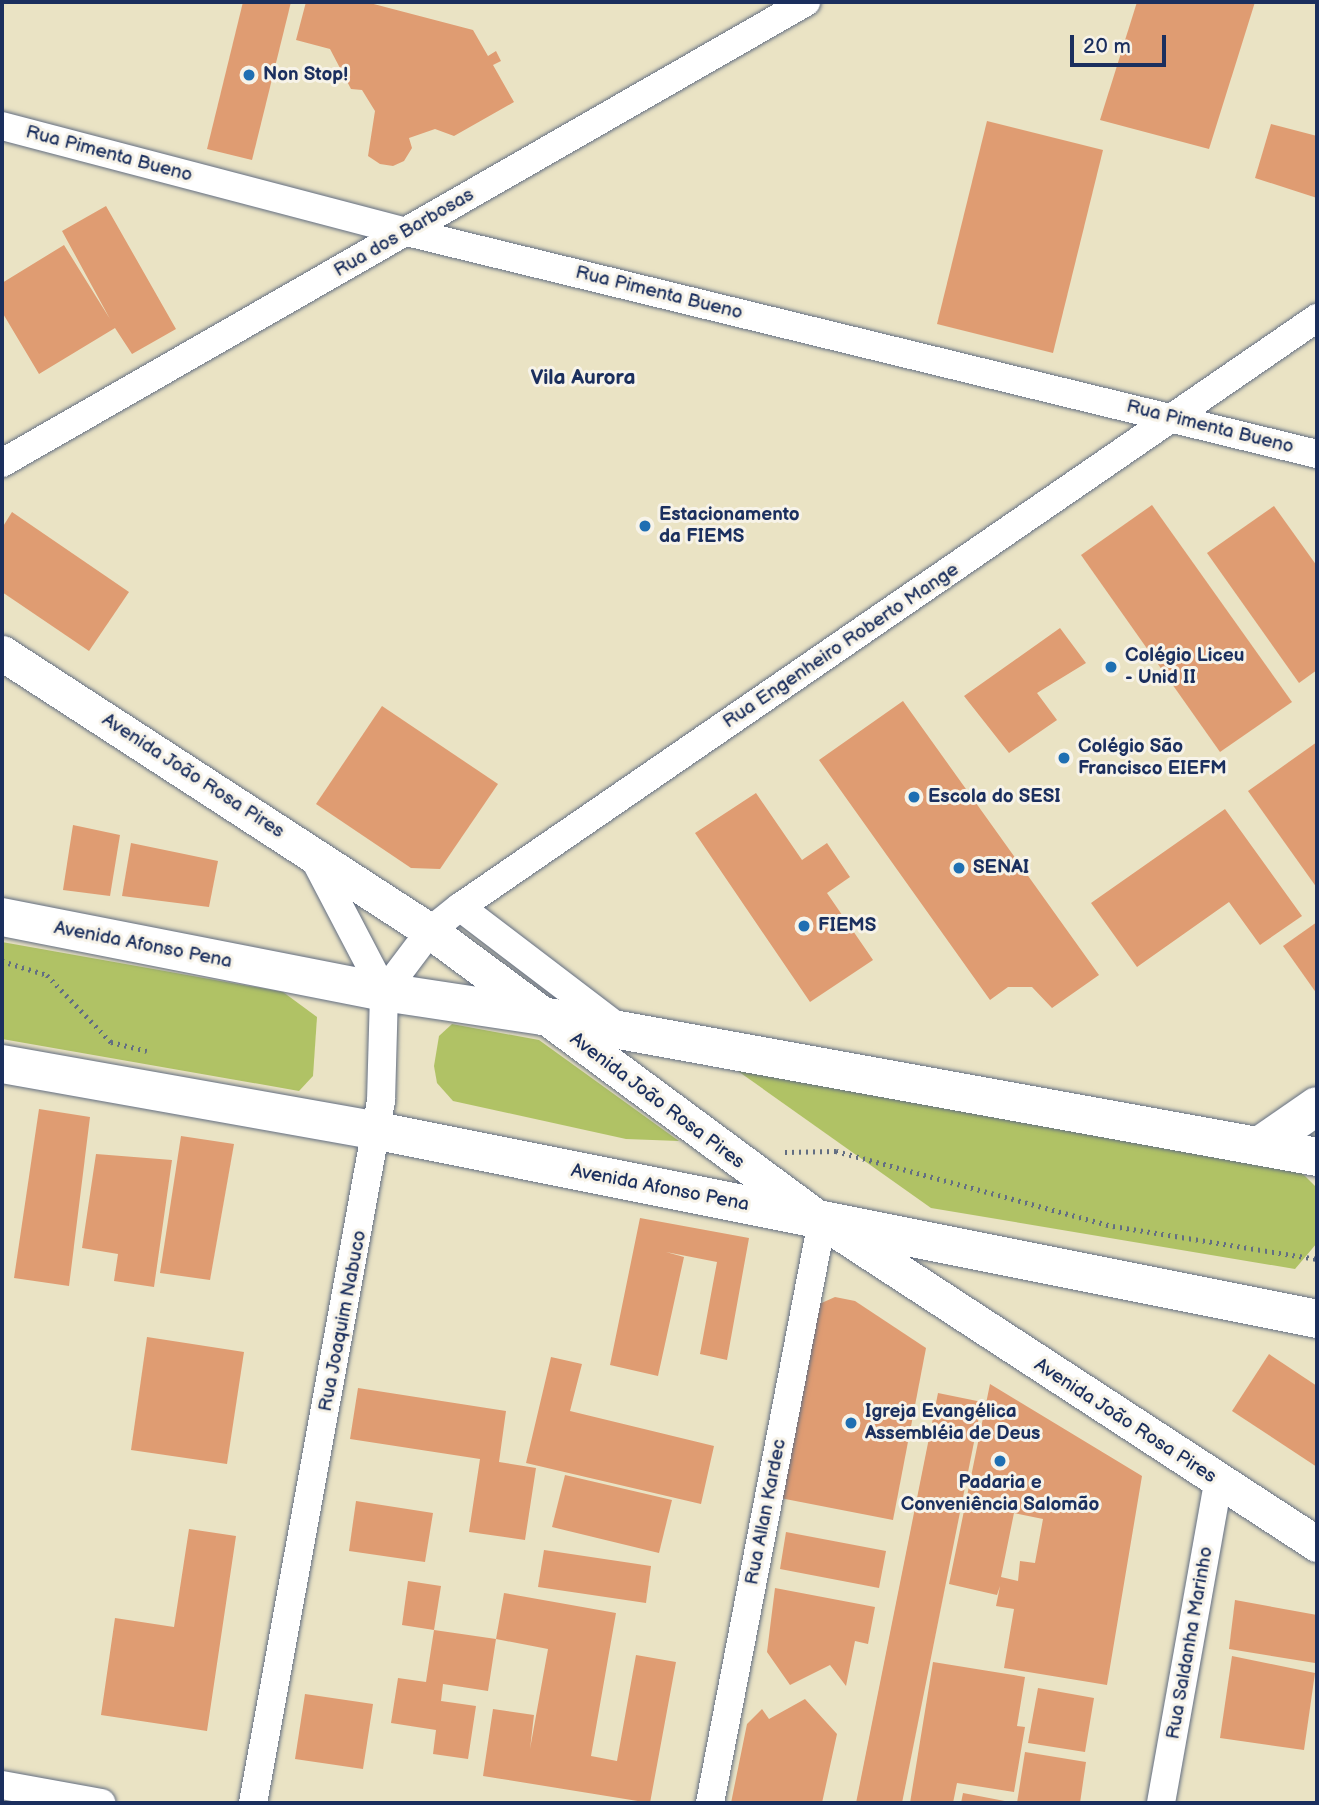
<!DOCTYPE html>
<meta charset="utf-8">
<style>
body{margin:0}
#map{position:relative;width:1319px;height:1805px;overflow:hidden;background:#eae3c4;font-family:"Balsamiq Sans",sans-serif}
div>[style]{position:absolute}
.green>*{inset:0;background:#b0c265}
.building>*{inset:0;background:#df9c72}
.path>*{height:4.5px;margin-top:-2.25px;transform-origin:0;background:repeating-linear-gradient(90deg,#636e82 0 2px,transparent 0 7px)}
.roads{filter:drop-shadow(0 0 2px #636e82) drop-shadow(0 0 2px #636e82)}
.minor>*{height:28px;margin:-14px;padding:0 14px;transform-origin:14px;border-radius:14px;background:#fff}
.tertiary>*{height:35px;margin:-17.5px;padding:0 17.5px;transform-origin:17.5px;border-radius:17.5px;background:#fff}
.secondary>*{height:38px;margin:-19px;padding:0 19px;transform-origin:19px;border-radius:19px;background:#fff}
.primary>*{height:38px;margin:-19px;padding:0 19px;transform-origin:19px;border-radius:19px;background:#fff}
.dots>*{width:19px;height:19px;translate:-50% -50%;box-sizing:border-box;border:4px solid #f7f3e8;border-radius:50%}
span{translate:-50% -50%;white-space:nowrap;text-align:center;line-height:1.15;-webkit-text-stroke:6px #f7f3e8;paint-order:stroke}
.poi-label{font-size:19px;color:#1b2f5e;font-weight:700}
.left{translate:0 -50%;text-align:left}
.street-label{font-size:19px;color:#1b2f5e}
.neighbourhood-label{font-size:21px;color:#1b2f5e;font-weight:700}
.frame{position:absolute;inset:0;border:4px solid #1b2f5e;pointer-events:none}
.scale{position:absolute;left:1070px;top:35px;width:96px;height:32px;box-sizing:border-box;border:4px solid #1b2f5e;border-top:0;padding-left:9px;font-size:21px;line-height:24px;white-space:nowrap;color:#1b2f5e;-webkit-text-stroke:5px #f7f3e8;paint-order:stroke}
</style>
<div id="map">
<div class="green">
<div style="clip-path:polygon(2px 942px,283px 992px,317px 1017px,313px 1076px,299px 1091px,2px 1039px)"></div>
<div style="clip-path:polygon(452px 1024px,539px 1040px,679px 1141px,626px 1139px,453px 1101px,437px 1083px,434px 1066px,439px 1036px)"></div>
<div style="clip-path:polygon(735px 1069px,1297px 1168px,1317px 1188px,1317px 1243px,1295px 1269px,931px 1208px)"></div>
</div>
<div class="building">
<div style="clip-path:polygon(243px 2px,291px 2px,252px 160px,207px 149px)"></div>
<div style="clip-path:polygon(306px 2px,366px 2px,473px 30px,488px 56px,496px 51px,501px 61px,493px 65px,514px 102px,454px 136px,435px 129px,409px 138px,412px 148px,404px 161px,393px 166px,380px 164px,368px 156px,375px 111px,362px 90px,351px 89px,330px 49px,296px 40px)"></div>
<div style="clip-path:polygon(1137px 2px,1255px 2px,1209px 149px,1100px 120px)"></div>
<div style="clip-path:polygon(987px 121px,1103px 150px,1053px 353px,937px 324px)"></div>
<div style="clip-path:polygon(1271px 124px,1317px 136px,1317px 198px,1255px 178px)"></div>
<div style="clip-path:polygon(106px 206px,176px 329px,132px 354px,115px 328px,39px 374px,2px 312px,2px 283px,64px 245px,110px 319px,62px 231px)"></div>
<div style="clip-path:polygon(1152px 505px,1292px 702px,1220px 752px,1081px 555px)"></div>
<div style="clip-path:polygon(1274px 506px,1317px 566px,1317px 670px,1299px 683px,1207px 553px)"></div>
<div style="clip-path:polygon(12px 512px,129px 592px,89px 651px,2px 592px,2px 528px)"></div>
<div style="clip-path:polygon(1060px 628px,1086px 663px,1037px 693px,1057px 720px,1009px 753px,964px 696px)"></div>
<div style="clip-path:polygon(903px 701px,1099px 975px,1052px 1008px,1032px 987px,1008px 987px,990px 1000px,819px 760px)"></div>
<div style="clip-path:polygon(382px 706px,498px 784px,440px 869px,411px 868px,316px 804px)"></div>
<div style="clip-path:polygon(1317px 742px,1317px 888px,1248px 791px)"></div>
<div style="clip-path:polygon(756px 793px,802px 860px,827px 843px,850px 877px,827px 893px,873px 960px,810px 1002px,695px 833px)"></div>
<div style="clip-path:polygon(1225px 809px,1302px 916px,1260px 945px,1229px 902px,1137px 967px,1091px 903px)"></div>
<div style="clip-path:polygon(73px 825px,120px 835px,110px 896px,63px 890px)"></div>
<div style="clip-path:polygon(131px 843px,218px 861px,209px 907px,122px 896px)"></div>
<div style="clip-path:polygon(1317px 922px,1317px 994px,1283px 946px)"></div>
<div style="clip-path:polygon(39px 1109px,90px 1117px,69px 1286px,14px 1278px)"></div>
<div style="clip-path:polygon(181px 1136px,234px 1144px,210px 1280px,160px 1273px)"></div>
<div style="clip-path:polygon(96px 1154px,172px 1160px,154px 1287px,114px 1281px,118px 1254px,82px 1248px)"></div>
<div style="clip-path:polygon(640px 1218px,749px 1238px,727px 1360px,700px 1354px,717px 1262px,666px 1252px,684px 1257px,658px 1376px,610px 1365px)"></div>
<div style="clip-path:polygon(835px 1297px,855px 1301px,926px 1348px,893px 1520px,775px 1497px,817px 1305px)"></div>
<div style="clip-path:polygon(147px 1337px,244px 1352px,227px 1464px,131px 1450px)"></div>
<div style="clip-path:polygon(1269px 1354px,1317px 1386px,1317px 1467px,1232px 1411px)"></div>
<div style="clip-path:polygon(551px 1357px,582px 1364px,570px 1411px,714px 1446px,701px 1504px,526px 1463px)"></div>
<div style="clip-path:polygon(evenodd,990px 1384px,1142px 1476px,1107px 1685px,1004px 1668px,1014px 1609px,996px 1606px,1000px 1586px,997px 1595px,949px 1584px,990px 1384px,1014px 1513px,1043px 1519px,1035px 1563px,1020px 1561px,1018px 1581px,1001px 1577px,1014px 1513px)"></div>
<div style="clip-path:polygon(358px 1388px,506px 1411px,499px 1462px,536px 1468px,525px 1540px,469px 1532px,480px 1459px,350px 1439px)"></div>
<div style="clip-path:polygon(938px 1393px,982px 1402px,902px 1803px,856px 1803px)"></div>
<div style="clip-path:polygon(565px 1475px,672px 1500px,659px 1553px,552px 1527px)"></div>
<div style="clip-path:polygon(356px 1501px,433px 1513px,425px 1562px,349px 1551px)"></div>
<div style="clip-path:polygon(189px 1529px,236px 1536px,207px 1731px,101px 1715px,115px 1618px,174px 1627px)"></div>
<div style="clip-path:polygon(786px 1532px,886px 1551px,879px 1588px,780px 1569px)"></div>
<div style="clip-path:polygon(544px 1550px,651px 1566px,646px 1603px,538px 1587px)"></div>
<div style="clip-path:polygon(408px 1581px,441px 1586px,434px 1630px,402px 1625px)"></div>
<div style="clip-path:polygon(775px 1588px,875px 1607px,868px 1644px,855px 1641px,846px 1686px,830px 1665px,790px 1685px,767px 1652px)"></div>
<div style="clip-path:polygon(504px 1593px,616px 1613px,591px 1756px,617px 1761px,636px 1655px,676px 1662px,650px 1803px,483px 1776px,493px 1709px,534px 1715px,530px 1749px,548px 1649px,496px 1639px,488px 1691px,443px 1684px,441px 1701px,476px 1706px,468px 1759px,433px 1754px,436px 1730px,391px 1723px,398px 1678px,426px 1682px,434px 1630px,496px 1639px)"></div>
<div style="clip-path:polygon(1235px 1600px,1317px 1615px,1315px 1663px,1229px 1649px)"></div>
<div style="clip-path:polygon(1232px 1656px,1315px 1673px,1304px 1750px,1220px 1738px)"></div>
<div style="clip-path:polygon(933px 1662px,1025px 1677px,1017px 1726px,1025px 1727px,1014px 1792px,957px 1783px,953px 1803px,910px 1803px)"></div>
<div style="clip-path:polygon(1038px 1688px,1094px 1698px,1085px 1752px,1028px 1743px)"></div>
<div style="clip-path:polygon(305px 1694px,373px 1704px,363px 1769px,295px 1759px)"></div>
<div style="clip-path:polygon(805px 1699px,837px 1734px,822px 1803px,731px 1803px,747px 1724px,762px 1709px,769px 1719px)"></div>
<div style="clip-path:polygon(1025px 1752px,1086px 1762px,1080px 1803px,1017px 1803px)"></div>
<div style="clip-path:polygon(963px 1793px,1010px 1802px,1010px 1803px,961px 1803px)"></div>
</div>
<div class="path">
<div style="left:2px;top:961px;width:47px;rotate:17.3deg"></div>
<div style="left:47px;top:975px;width:93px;rotate:46.3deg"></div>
<div style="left:111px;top:1042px;width:37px;rotate:14deg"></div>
<div style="left:785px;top:1152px;width:51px;rotate:-1.1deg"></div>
<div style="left:836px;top:1151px;width:287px;rotate:15.2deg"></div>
<div style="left:1113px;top:1226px;width:207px;rotate:9.2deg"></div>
</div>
<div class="roads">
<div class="minor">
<div style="left:2px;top:126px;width:419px;rotate:14.7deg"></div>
<div style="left:407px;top:232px;width:937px;rotate:13.71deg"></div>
<div style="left:2px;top:463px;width:927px;rotate:-29.83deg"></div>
<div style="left:460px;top:907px;width:200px;rotate:37.3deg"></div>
<div style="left:384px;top:992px;width:76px;rotate:-53deg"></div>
<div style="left:430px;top:931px;width:38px;rotate:-39deg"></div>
<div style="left:460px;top:907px;width:1040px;rotate:-34.5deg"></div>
<div style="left:2px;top:1785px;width:101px;rotate:10.3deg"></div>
<div style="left:253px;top:1803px;width:714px;rotate:-79.67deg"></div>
<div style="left:381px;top:1101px;width:109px;rotate:-88.4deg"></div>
<div style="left:384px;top:992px;width:156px;rotate:-117.6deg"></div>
<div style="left:710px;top:1803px;width:593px;rotate:-79.11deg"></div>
<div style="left:1161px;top:1803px;width:326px;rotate:-79.9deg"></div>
</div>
<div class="tertiary">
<div style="left:2px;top:653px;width:510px;rotate:33.01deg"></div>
<div style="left:430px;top:931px;width:488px;rotate:36.5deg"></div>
<div style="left:822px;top:1221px;width:591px;rotate:33.13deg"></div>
</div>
<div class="secondary">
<div style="left:1259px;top:1146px;width:70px;rotate:-34.6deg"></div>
</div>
<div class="primary">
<div style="left:2px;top:917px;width:389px;rotate:11.1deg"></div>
<div style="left:384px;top:992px;width:160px;rotate:8.6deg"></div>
<div style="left:542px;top:1016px;width:788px;rotate:10.31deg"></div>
<div style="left:2px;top:1064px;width:382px;rotate:10.1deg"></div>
<div style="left:378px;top:1131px;width:958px;rotate:11.32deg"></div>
</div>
</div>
<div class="dots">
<div style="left:249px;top:75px;background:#1f6fb2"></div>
<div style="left:645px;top:526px;background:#1f6fb2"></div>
<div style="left:1111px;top:667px;background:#1f6fb2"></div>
<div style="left:1064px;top:758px;background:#1f6fb2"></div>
<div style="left:914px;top:797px;background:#1f6fb2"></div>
<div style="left:959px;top:868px;background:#1f6fb2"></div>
<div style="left:804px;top:926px;background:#1f6fb2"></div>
<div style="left:851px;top:1423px;background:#1f6fb2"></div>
<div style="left:1000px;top:1461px;background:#1f6fb2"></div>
</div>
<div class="poi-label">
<span class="left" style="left:263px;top:75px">Non Stop!</span>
<span class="left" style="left:659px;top:526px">Estacionamento<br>da FIEMS</span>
<span class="left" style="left:1125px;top:667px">Colégio Liceu<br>- Unid II</span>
<span class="left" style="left:1078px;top:758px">Colégio São<br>Francisco EIEFM</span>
<span class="left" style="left:928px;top:797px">Escola do SESI</span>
<span class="left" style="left:973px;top:868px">SENAI</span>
<span class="left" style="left:818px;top:926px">FIEMS</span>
<span class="left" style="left:865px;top:1423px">Igreja Evangélica<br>Assembléia de Deus</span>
<span style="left:1000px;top:1494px">Padaria e<br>Conveniência Salomão</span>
</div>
<div class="street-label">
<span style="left:109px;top:154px;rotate:15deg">Rua Pimenta Bueno</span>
<span style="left:404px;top:233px;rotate:-30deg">Rua dos Barbosas</span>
<span style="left:659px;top:293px;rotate:14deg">Rua Pimenta Bueno</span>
<span style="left:1210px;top:427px;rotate:14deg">Rua Pimenta Bueno</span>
<span style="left:841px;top:646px;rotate:-34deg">Rua Engenheiro Roberto Mange</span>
<span style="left:193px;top:776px;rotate:33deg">Avenida João Rosa Pires</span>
<span style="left:143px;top:945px;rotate:11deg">Avenida Afonso Pena</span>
<span style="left:657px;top:1101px;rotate:37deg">Avenida João Rosa Pires</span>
<span style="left:660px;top:1188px;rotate:11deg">Avenida Afonso Pena</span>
<span style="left:343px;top:1321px;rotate:-79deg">Rua Joaquim Nabuco</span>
<span style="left:1125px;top:1421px;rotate:33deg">Avenida João Rosa Pires</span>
<span style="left:766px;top:1512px;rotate:-79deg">Rua Allan Kardec</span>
<span style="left:1190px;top:1643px;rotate:-80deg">Rua Saldanha Marinho</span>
</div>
<div class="neighbourhood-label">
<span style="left:583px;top:378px">Vila Aurora</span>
</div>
<div class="frame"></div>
<div class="scale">20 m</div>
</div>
